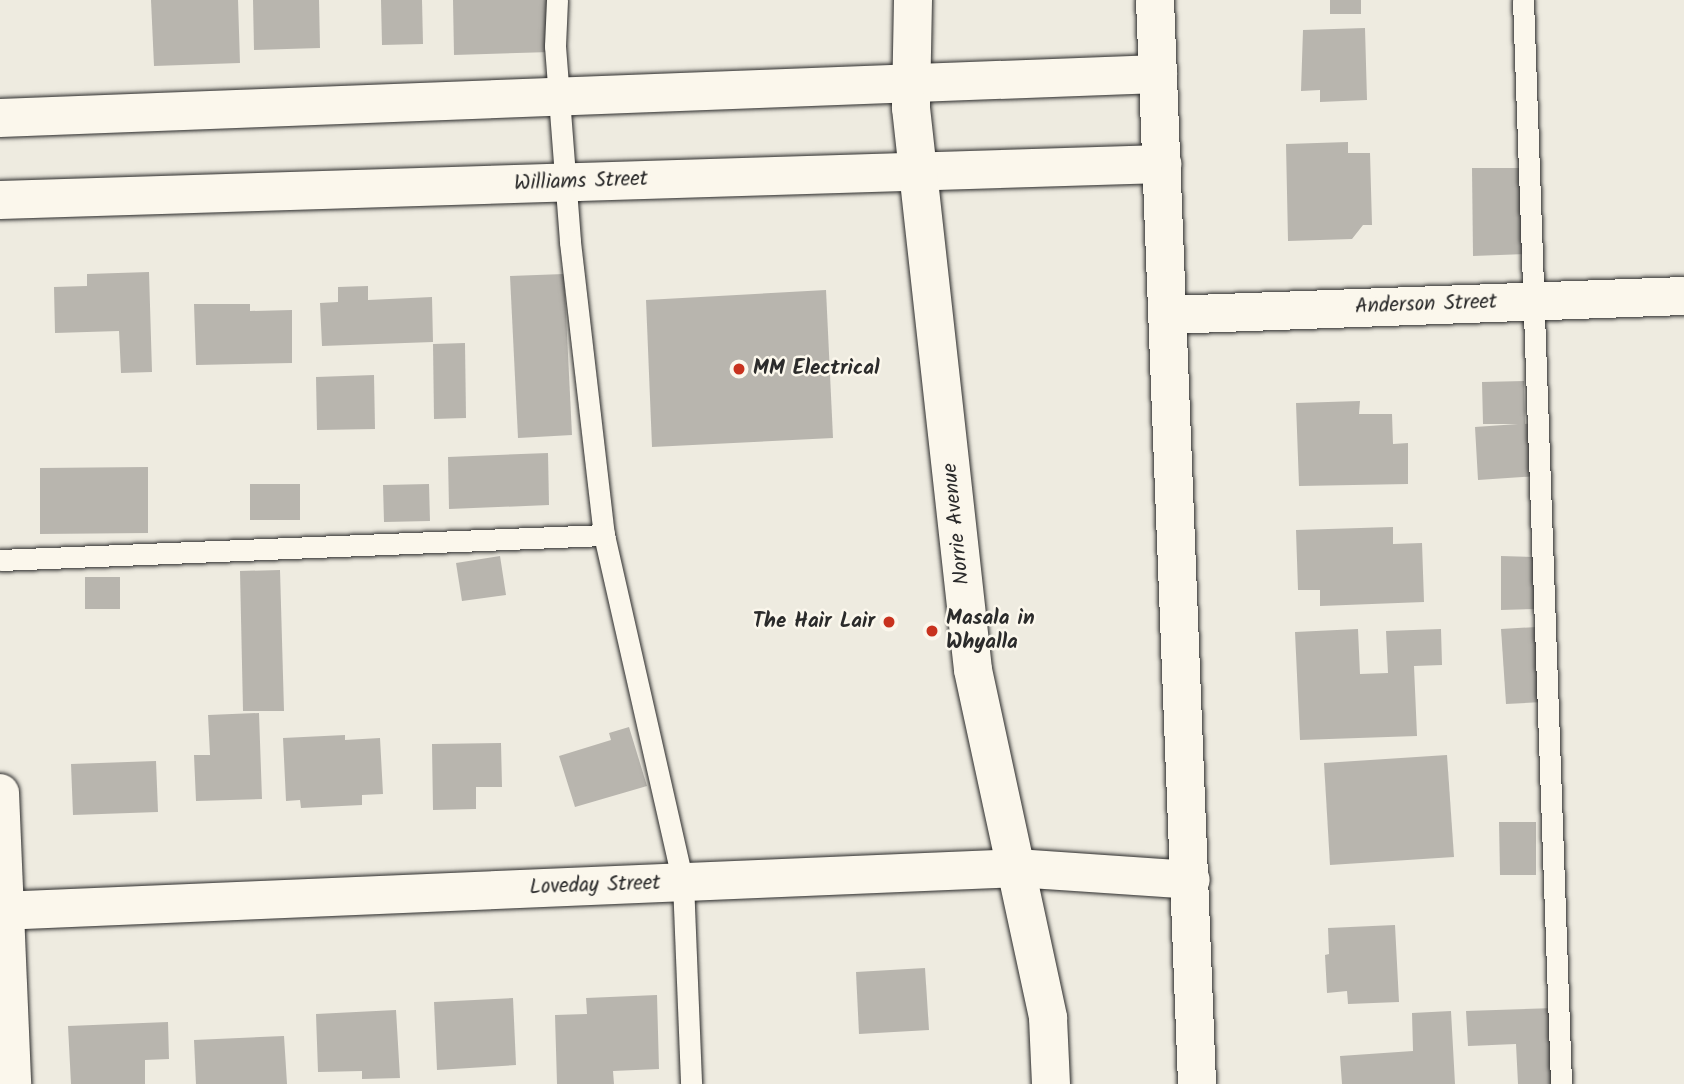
<!DOCTYPE html>
<style>
body{margin:0}
#map{position:relative;width:1684px;height:1084px;overflow:hidden;background:#eeebe0;font-family:Kalam,sans-serif}
div>[style]{position:absolute}
.building>*{inset:0;background:#b8b5ae}
.roads{filter:drop-shadow(0 0 2px #2b2b2b) drop-shadow(0 0 2px #2b2b2b)}
.lane>*{height:21px;margin:-10.5px;padding:0 10.5px;transform-origin:10.5px;border-radius:10.5px;background:#fbf7ec}
.street>*{height:38px;margin:-19px;padding:0 19px;transform-origin:19px;border-radius:19px;background:#fbf7ec}
.secondary>*{height:38px;margin:-19px;padding:0 19px;transform-origin:19px;border-radius:19px;background:#fbf7ec}
.dots>*{width:19px;height:19px;translate:-50% -50%;box-sizing:border-box;border:4px solid #fbf7ec;border-radius:50%}
span{translate:-50% -50%;white-space:nowrap;text-align:center;line-height:1.15;-webkit-text-stroke:5px #fbf7ec;paint-order:stroke}
.street-label{font-size:21px;color:#2b2b2b}
.poi-label{font-size:21px;color:#2b2b2b;font-weight:700}
.left{translate:0 -50%;text-align:left}
.right{translate:-100% -50%;text-align:right}
</style>
<div id="map">
<div class="building">
<div style="clip-path:polygon(151px 0,238px 0,240px 63px,154px 66px)"></div>
<div style="clip-path:polygon(253px 0,319px 0,320px 48px,254px 50px)"></div>
<div style="clip-path:polygon(381px 0,422px 0,423px 44px,382px 45px)"></div>
<div style="clip-path:polygon(453px 0,550px 0,551px 52px,454px 55px)"></div>
<div style="clip-path:polygon(1330px 0,1361px 0,1361px 14px,1330px 14px)"></div>
<div style="clip-path:polygon(1365px 28px,1367px 100px,1320px 102px,1320px 90px,1301px 91px,1303px 30px)"></div>
<div style="clip-path:polygon(1348px 142px,1348px 153px,1370px 153px,1372px 225px,1363px 225px,1352px 239px,1288px 241px,1286px 144px)"></div>
<div style="clip-path:polygon(1472px 168px,1524px 168px,1526px 254px,1473px 256px)"></div>
<div style="clip-path:polygon(149px 272px,152px 372px,121px 373px,119px 331px,55px 333px,54px 287px,87px 286px,87px 274px)"></div>
<div style="clip-path:polygon(564px 274px,572px 435px,518px 438px,510px 276px)"></div>
<div style="clip-path:polygon(368px 286px,368px 300px,432px 297px,433px 342px,322px 346px,320px 303px,338px 302px,338px 287px)"></div>
<div style="clip-path:polygon(826px 290px,833px 438px,652px 447px,646px 300px)"></div>
<div style="clip-path:polygon(194px 304px,250px 304px,250px 311px,292px 310px,292px 363px,196px 365px)"></div>
<div style="clip-path:polygon(465px 343px,466px 418px,434px 419px,433px 344px)"></div>
<div style="clip-path:polygon(374px 375px,375px 429px,317px 430px,316px 377px)"></div>
<div style="clip-path:polygon(1524px 381px,1525px 424px,1535px 423px,1539px 476px,1478px 480px,1475px 427px,1518px 424px,1483px 424px,1482px 382px)"></div>
<div style="clip-path:polygon(1360px 401px,1359px 414px,1392px 414px,1393px 444px,1408px 443px,1408px 484px,1299px 486px,1296px 403px)"></div>
<div style="clip-path:polygon(548px 453px,549px 505px,449px 509px,448px 457px)"></div>
<div style="clip-path:polygon(148px 467px,148px 533px,40px 534px,40px 468px)"></div>
<div style="clip-path:polygon(250px 484px,300px 484px,300px 520px,250px 520px)"></div>
<div style="clip-path:polygon(429px 484px,430px 521px,384px 522px,383px 485px)"></div>
<div style="clip-path:polygon(1393px 527px,1393px 544px,1422px 543px,1424px 602px,1320px 606px,1320px 590px,1298px 590px,1296px 530px)"></div>
<div style="clip-path:polygon(500px 556px,506px 595px,462px 601px,456px 563px)"></div>
<div style="clip-path:polygon(1501px 556px,1537px 557px,1537px 609px,1501px 610px)"></div>
<div style="clip-path:polygon(280px 570px,284px 711px,243px 711px,240px 571px)"></div>
<div style="clip-path:polygon(85px 577px,120px 577px,120px 609px,85px 609px)"></div>
<div style="clip-path:polygon(1537px 627px,1542px 702px,1506px 704px,1501px 629px)"></div>
<div style="clip-path:polygon(1358px 629px,1360px 674px,1388px 673px,1386px 631px,1441px 629px,1442px 665px,1414px 666px,1417px 736px,1300px 740px,1295px 632px)"></div>
<div style="clip-path:polygon(259px 713px,262px 799px,196px 801px,194px 755px,210px 755px,208px 715px)"></div>
<div style="clip-path:polygon(629px 727px,647px 786px,575px 807px,559px 756px,611px 740px,609px 733px)"></div>
<div style="clip-path:polygon(345px 735px,345px 740px,380px 738px,383px 794px,362px 795px,362px 805px,301px 808px,300px 800px,286px 801px,283px 738px)"></div>
<div style="clip-path:polygon(501px 743px,502px 787px,476px 787px,476px 809px,433px 810px,432px 744px)"></div>
<div style="clip-path:polygon(1447px 755px,1454px 857px,1330px 865px,1324px 763px)"></div>
<div style="clip-path:polygon(156px 761px,158px 812px,73px 815px,71px 764px)"></div>
<div style="clip-path:polygon(1499px 822px,1536px 822px,1536px 875px,1500px 875px)"></div>
<div style="clip-path:polygon(1395px 925px,1399px 1002px,1348px 1004px,1347px 991px,1327px 993px,1325px 955px,1329px 954px,1328px 928px)"></div>
<div style="clip-path:polygon(925px 968px,929px 1030px,859px 1034px,856px 972px)"></div>
<div style="clip-path:polygon(657px 995px,659px 1069px,613px 1071px,614px 1084px,557px 1084px,555px 1015px,587px 1014px,586px 998px)"></div>
<div style="clip-path:polygon(513px 998px,516px 1065px,437px 1070px,434px 1002px)"></div>
<div style="clip-path:polygon(1554px 1008px,1558px 1084px,1518px 1084px,1516px 1044px,1468px 1046px,1466px 1011px)"></div>
<div style="clip-path:polygon(396px 1010px,400px 1078px,362px 1079px,362px 1071px,318px 1072px,316px 1014px)"></div>
<div style="clip-path:polygon(1451px 1011px,1455px 1084px,1342px 1084px,1340px 1056px,1413px 1051px,1412px 1013px)"></div>
<div style="clip-path:polygon(168px 1022px,169px 1059px,145px 1060px,145px 1084px,71px 1084px,68px 1026px)"></div>
<div style="clip-path:polygon(284px 1036px,287px 1084px,196px 1084px,194px 1040px)"></div>
</div>
<div class="roads">
<div class="lane">
<div style="left:557px;top:0;width:46px;rotate:92.5deg"></div>
<div style="left:555px;top:46px;width:197px;rotate:85.6deg"></div>
<div style="left:570px;top:242px;width:295px;rotate:83.4deg"></div>
<div style="left:604px;top:535px;width:356px;rotate:77.2deg"></div>
<div style="left:683px;top:882px;width:202px;rotate:87.7deg"></div>
<div style="left:1523px;top:0;width:1085px;rotate:87.99deg"></div>
<div style="left:0;top:560px;width:605px;rotate:-2.37deg"></div>
</div>
<div class="street">
<div style="left:0;top:118px;width:1159px;rotate:-2.18deg"></div>
<div style="left:0;top:200px;width:1163px;rotate:-1.77deg"></div>
<div style="left:1168px;top:315px;width:516px;rotate:-2.11deg"></div>
<div style="left:0;top:793px;width:291px;rotate:87.6deg"></div>
<div style="left:0;top:911px;width:1017px;rotate:-2.42deg"></div>
<div style="left:1016px;top:868px;width:175px;rotate:3.9deg"></div>
</div>
<div class="secondary">
<div style="left:913px;top:0;width:108px;rotate:91.1deg"></div>
<div style="left:911px;top:108px;width:565px;rotate:83.7deg"></div>
<div style="left:973px;top:670px;width:356px;rotate:77.8deg"></div>
<div style="left:1048px;top:1018px;width:66px;rotate:87.4deg"></div>
<div style="left:1155px;top:0;width:1085px;rotate:87.78deg"></div>
</div>
</div>
<div class="dots">
<div style="left:739px;top:369px;background:#c8321e"></div>
<div style="left:889px;top:622px;background:#c8321e"></div>
<div style="left:932px;top:631px;background:#c8321e"></div>
</div>
<div class="street-label">
<span style="left:581px;top:182px;rotate:-2deg">Williams Street</span>
<span style="left:1426px;top:305px;rotate:-2deg">Anderson Street</span>
<span style="left:957px;top:524px;rotate:-96deg">Norrie Avenue</span>
<span style="left:595px;top:886px;rotate:-2deg">Loveday Street</span>
</div>
<div class="poi-label">
<span class="left" style="left:753px;top:369px">MM Electrical</span>
<span class="left" style="left:946px;top:631px">Masala in<br>Whyalla</span>
<span class="right" style="left:875px;top:622px">The Hair Lair</span>
</div>
</div>
